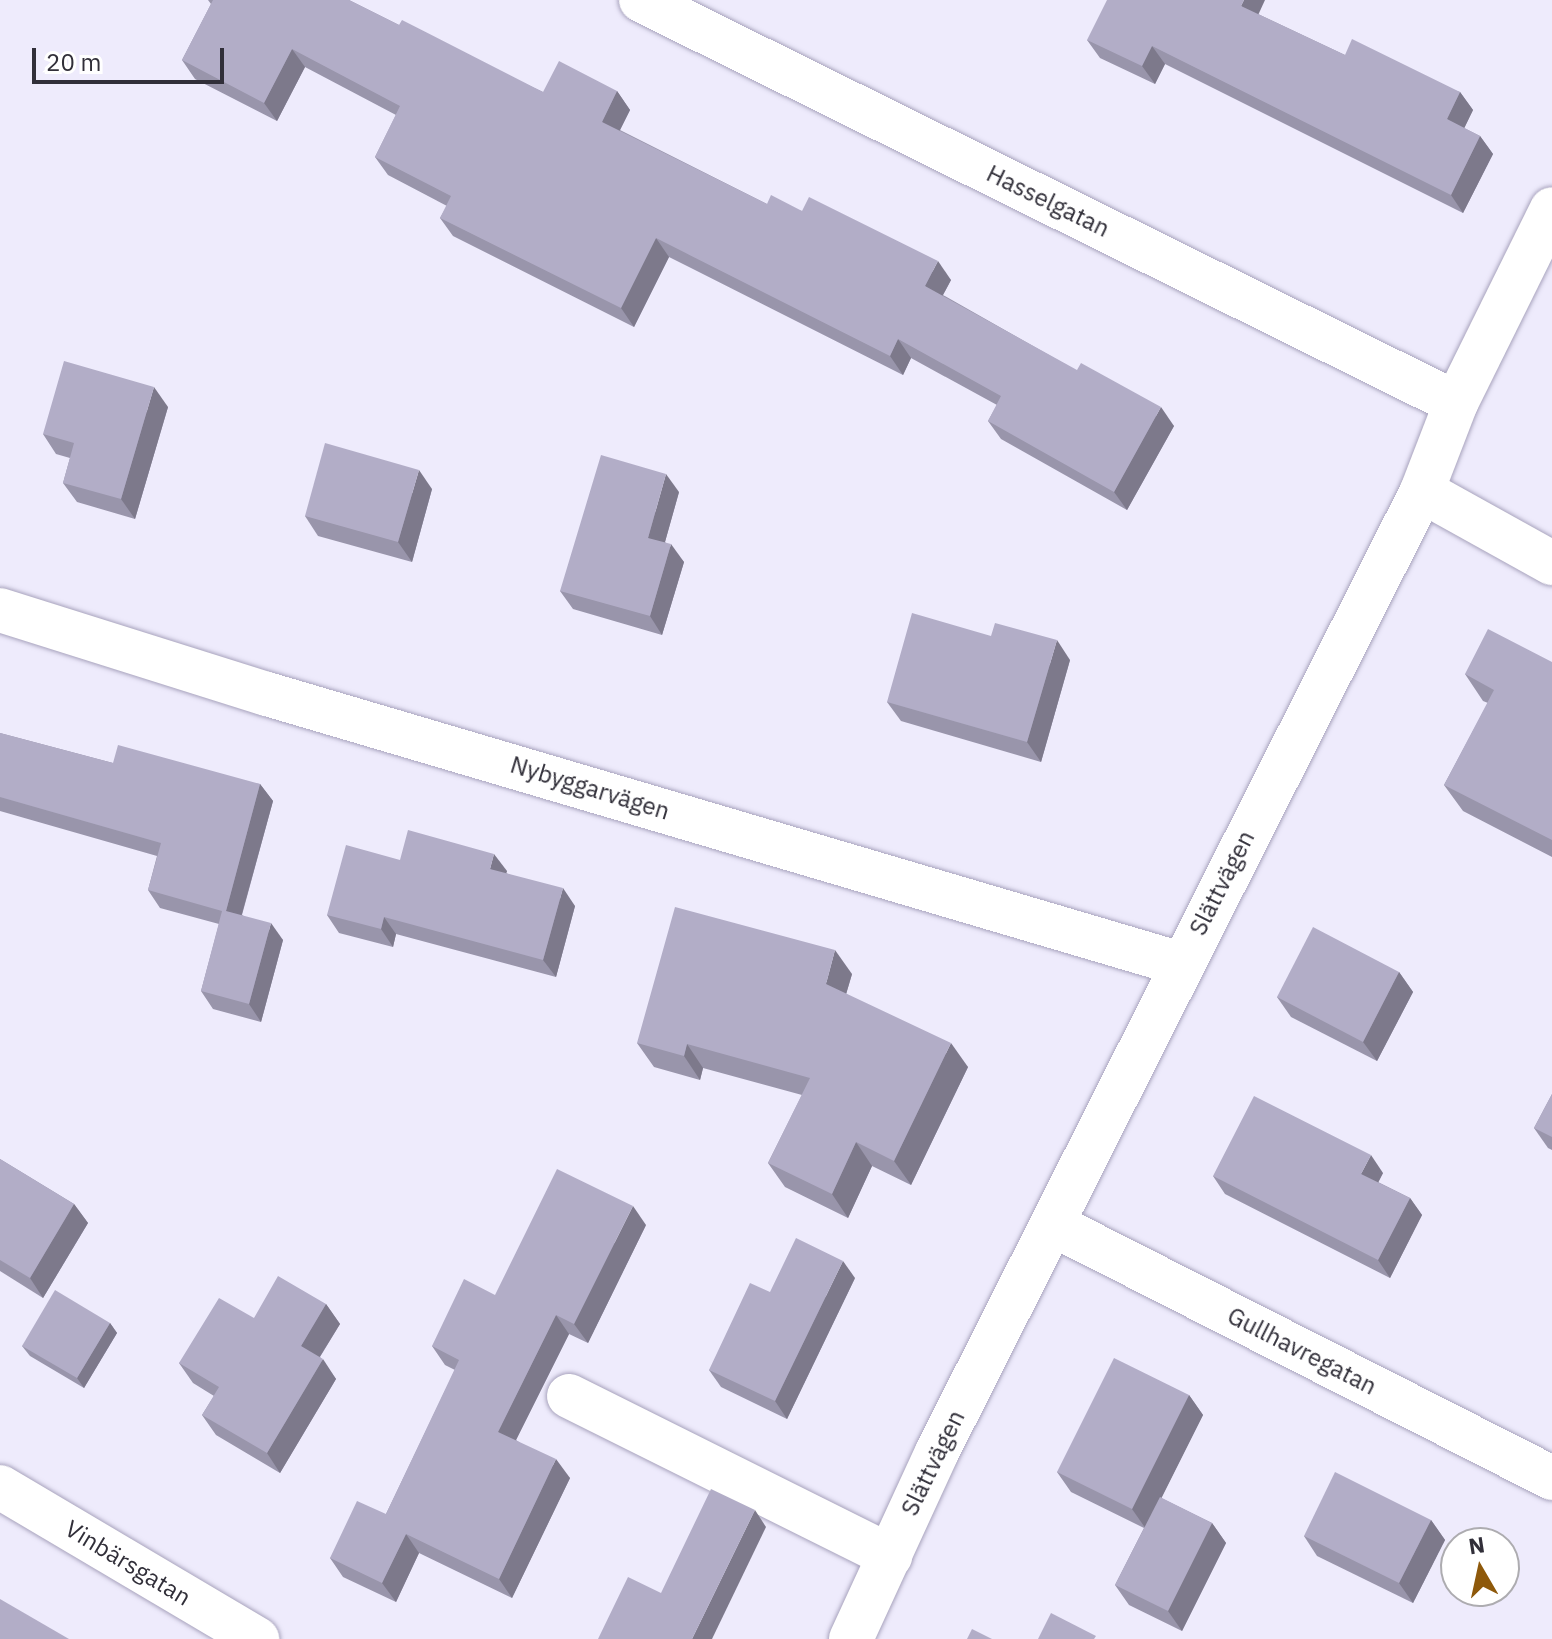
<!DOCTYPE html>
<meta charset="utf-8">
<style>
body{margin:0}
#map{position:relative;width:1552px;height:1639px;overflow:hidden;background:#eeebfc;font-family:"IBM Plex Sans",sans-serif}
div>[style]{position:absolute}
.roads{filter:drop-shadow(0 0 2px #a8a3bd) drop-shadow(0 0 2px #a8a3bd)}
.street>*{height:44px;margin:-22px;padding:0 22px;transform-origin:22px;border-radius:22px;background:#fff}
.wall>*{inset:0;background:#9995ab}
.shaded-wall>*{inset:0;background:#7d798b}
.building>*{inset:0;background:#b2adc7}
span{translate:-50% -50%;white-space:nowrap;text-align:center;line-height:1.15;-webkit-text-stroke:7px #fff;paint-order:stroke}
.street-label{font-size:24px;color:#312f39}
.north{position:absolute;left:1440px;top:1527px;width:80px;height:80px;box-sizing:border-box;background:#fff;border:2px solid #adacb0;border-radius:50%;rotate:351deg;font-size:22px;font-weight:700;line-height:32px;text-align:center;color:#312f39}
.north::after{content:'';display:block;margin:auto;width:28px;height:36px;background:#8e590b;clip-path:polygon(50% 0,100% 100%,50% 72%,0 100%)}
.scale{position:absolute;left:32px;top:48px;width:192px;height:36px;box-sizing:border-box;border:4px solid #312f39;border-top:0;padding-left:10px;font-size:24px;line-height:28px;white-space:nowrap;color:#312f39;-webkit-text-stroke:6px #fff;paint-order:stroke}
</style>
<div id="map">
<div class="roads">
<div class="street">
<div style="left:641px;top:0;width:909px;rotate:26.31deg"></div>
<div style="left:1422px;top:491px;width:149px;rotate:29deg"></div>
<div style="left:0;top:610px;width:280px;rotate:17.5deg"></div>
<div style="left:267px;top:694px;width:953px;rotate:16.46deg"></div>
<div style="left:1052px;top:1224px;width:561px;rotate:26.93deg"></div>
<div style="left:569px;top:1396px;width:359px;rotate:26.5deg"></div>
<div style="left:0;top:1487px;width:299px;rotate:30.6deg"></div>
<div style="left:851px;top:1639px;width:206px;rotate:-65.3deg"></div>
<div style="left:937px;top:1452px;width:1076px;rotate:-63.22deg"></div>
<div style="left:1422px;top:491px;width:94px;rotate:-68.9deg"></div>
<div style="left:1456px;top:403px;width:216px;rotate:-63.7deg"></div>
</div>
</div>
<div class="wall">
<div style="clip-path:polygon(208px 0,349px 0,399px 25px,543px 92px,617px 91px,630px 110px,620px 130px,767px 204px,802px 211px,951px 280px,943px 295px,1174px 426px,1127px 510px,1001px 439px,988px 421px,997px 405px,911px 358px,903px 375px,669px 257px,634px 327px,453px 236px,440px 218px,447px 206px,388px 175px,375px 157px,396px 115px,305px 67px,277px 121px,195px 79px,182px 60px,211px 4px)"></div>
<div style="clip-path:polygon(1258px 14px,1345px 55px,1460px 92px,1473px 110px,1464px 128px,1480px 136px,1493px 154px,1463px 213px,1165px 64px,1155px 84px,1100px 58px,1087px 40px)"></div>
<div style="clip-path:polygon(168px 407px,135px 519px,77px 502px,63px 483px,70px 458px,56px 454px,43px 434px)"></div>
<div style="clip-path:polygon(432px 489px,412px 562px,318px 536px,305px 516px)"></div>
<div style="clip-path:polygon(679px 492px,665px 542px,684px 562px,662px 635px,573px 609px,560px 591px)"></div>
<div style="clip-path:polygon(1070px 660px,1041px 762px,901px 721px,887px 702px)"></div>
<div style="clip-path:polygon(1552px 662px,1552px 857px,1463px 811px,1444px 785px,1488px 703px,1483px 701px,1465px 674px)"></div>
<div style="clip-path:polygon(0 733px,113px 763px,260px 784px,273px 801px,242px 915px,283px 940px,261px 1022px,213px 1009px,201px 991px,219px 924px,160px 908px,148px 890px,157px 856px,0 811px)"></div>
<div style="clip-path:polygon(400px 860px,507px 871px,506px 873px,575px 906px,556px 977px,396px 934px,393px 947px,339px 933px,327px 915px)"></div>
<div style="clip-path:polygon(1399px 972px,1413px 992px,1377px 1061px,1291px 1017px,1277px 997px)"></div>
<div style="clip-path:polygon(852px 974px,846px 994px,968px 1067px,911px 1185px,872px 1166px,848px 1218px,785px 1187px,768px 1163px,802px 1095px,703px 1068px,700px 1080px,654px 1067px,637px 1043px)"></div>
<div style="clip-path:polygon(1552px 1094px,1552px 1150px,1548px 1148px,1534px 1128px)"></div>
<div style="clip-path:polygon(0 1159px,74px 1204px,88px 1223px,43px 1298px,0 1271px)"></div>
<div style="clip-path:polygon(1383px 1173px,1378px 1182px,1410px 1198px,1422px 1215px,1390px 1278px,1225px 1194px,1213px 1176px)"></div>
<div style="clip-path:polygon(646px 1225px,588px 1343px,569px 1334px,516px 1440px,570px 1478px,512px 1598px,419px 1553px,396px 1602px,343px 1577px,330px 1558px,386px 1514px,455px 1370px,445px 1365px,432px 1346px)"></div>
<div style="clip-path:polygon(855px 1278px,787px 1419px,721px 1387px,709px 1370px)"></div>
<div style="clip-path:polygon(326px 1304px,340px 1324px,320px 1357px,336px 1379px,280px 1473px,216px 1435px,202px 1415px,214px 1396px,193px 1383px,179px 1363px,254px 1318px)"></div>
<div style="clip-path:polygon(110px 1323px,117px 1333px,84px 1388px,30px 1356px,22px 1346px)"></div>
<div style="clip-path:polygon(1189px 1395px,1203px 1415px,1161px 1498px,1212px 1523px,1226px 1543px,1182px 1631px,1129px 1605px,1115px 1585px,1144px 1528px,1071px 1492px,1057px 1472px)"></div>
<div style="clip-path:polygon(1431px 1520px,1445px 1540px,1413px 1603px,1317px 1556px,1304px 1536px)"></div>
</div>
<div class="shaded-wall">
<div style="clip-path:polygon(1244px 0,1265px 0,1254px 24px,1241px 6px)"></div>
<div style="clip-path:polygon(1152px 46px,1165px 64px,1155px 84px,1142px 66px)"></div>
<div style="clip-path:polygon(292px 49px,305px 67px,277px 121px,264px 103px)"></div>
<div style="clip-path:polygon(617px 91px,630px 110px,615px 140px,602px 122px)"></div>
<div style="clip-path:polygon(1460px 92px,1473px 110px,1460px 137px,1447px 119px)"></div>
<div style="clip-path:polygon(1480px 136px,1493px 154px,1463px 213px,1451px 195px)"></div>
<div style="clip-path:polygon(656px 238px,669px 257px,634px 327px,621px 308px)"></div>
<div style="clip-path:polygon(938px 261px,951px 280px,938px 304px,925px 286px)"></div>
<div style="clip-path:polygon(898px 339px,911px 358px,903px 375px,890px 356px)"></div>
<div style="clip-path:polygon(154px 387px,168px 407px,135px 519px,121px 499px)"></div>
<div style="clip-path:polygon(1161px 407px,1174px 426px,1127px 510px,1114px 492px)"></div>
<div style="clip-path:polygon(419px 470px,432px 489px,412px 562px,398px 542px)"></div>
<div style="clip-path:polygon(666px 474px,679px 492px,661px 556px,648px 538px)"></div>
<div style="clip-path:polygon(671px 544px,684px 562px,662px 635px,650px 616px)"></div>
<div style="clip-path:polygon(1057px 640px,1070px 660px,1041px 762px,1027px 742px)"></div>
<div style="clip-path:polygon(260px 784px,273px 801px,238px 928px,226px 911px)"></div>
<div style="clip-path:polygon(494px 854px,507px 871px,502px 886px,490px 869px)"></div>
<div style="clip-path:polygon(563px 888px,575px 906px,556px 977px,543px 960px)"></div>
<div style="clip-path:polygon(384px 917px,396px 934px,393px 947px,381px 929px)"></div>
<div style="clip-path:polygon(271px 923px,283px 940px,261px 1022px,249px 1004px)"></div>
<div style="clip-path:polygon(835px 950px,852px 974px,842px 1008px,826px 984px)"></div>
<div style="clip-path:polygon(1399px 972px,1413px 992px,1377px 1061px,1363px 1042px)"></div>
<div style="clip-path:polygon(951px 1043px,968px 1067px,911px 1185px,894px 1161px)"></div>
<div style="clip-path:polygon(687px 1044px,703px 1068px,700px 1080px,684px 1056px)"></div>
<div style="clip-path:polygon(856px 1142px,872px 1166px,848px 1218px,832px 1194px)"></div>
<div style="clip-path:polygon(1371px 1155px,1383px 1173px,1374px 1191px,1361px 1174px)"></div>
<div style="clip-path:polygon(1410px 1198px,1422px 1215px,1390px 1278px,1378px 1260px)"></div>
<div style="clip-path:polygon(74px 1204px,88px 1223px,43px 1298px,30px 1278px)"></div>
<div style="clip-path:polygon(633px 1206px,646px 1225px,588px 1343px,574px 1324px)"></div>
<div style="clip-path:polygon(843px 1261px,855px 1278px,787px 1419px,775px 1401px)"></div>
<div style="clip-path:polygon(326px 1304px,340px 1324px,314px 1366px,301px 1346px)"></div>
<div style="clip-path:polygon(556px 1315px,569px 1334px,511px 1450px,498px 1432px)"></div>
<div style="clip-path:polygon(110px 1323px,117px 1333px,84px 1388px,77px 1378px)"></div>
<div style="clip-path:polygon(323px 1359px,336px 1379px,280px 1473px,267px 1453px)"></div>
<div style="clip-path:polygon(1189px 1395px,1203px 1415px,1146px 1529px,1132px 1509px)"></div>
<div style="clip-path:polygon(556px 1459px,570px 1478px,512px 1598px,499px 1579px)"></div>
<div style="clip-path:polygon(755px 1510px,766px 1527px,712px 1639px,692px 1639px)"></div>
<div style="clip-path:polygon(1431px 1520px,1445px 1540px,1413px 1603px,1399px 1583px)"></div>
<div style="clip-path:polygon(1212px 1523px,1226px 1543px,1182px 1631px,1168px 1611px)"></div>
<div style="clip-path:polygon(406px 1534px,419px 1553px,396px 1602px,382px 1583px)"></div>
</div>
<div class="building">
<div style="clip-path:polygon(213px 0,349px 0,399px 25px,402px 20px,543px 92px,559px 61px,617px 91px,602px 122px,767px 204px,771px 195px,802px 211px,809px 197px,938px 261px,925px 286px,1077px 370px,1081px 363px,1161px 407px,1114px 492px,988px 421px,1001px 396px,898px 339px,890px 356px,656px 238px,621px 308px,440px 218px,451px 196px,375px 157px,400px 106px,292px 49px,264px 103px,182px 60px)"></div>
<div style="clip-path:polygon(1107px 0,1244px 0,1241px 6px,1345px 55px,1352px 39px,1460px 92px,1447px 119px,1480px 136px,1451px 195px,1152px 46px,1142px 66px,1087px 40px)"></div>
<div style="clip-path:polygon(64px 361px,154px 387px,121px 499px,63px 483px,74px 443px,43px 434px)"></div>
<div style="clip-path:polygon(325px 443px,419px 470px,398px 542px,305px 516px)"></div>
<div style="clip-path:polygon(601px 455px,666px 474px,648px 538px,671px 544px,650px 616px,560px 591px)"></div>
<div style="clip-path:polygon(912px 613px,991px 636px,995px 623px,1057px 640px,1027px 742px,887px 702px)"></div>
<div style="clip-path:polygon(1488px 629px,1552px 662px,1552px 840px,1444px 785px,1494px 690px,1465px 674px)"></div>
<div style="clip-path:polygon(0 733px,113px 763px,118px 745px,260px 784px,226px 911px,271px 923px,249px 1004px,201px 991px,222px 911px,148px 890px,161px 843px,0 797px)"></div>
<div style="clip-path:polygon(408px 830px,494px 854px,490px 869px,563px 888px,543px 960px,384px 917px,381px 929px,327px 915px,346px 845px,400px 860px)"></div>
<div style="clip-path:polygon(675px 907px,835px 950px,826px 984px,951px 1043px,894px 1161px,856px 1142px,832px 1194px,768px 1163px,810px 1078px,687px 1044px,684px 1056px,637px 1043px)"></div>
<div style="clip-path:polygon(1313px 927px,1399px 972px,1363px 1042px,1277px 997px)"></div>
<div style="clip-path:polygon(1552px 1094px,1552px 1137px,1534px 1128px)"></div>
<div style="clip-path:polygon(1254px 1096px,1371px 1155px,1361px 1174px,1410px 1198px,1378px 1260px,1213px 1176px)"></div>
<div style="clip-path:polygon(0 1159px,74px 1204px,30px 1278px,0 1260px)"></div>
<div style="clip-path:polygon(557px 1169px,633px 1206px,574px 1324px,556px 1315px,498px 1432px,556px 1459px,499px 1579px,406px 1534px,382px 1583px,330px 1558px,357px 1501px,386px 1514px,459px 1360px,432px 1346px,464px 1279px,495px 1295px)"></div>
<div style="clip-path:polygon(796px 1238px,843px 1261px,775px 1401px,709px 1370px,750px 1283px,770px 1292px)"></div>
<div style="clip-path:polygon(278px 1276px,326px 1304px,301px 1346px,323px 1359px,267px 1453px,202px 1415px,219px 1387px,179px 1363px,219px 1298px,254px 1318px)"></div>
<div style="clip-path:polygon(55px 1290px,110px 1323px,77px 1378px,22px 1346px)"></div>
<div style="clip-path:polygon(1114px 1358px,1189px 1395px,1132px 1509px,1057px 1472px)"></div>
<div style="clip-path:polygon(1335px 1472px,1431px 1520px,1399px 1583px,1304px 1536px)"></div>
<div style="clip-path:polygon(711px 1489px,755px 1510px,692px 1639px,598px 1639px,628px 1577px,661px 1593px)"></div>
<div style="clip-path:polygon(1160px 1497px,1212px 1523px,1168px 1611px,1115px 1585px)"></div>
<div style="clip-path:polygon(0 1599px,69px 1639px,0 1639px)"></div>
<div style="clip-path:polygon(1051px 1613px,1096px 1636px,1094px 1639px,1038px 1639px)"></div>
<div style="clip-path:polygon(972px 1629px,992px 1639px,967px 1639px)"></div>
</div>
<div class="street-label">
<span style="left:1048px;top:201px;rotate:26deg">Hasselgatan</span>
<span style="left:590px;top:788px;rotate:17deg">Nybyggarvägen</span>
<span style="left:1222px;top:883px;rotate:-63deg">Slättvägen</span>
<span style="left:1302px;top:1351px;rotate:27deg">Gullhavregatan</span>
<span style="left:933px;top:1463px;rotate:-64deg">Slättvägen</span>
<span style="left:128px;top:1563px;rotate:31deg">Vinbärsgatan</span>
</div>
<div class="north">N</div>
<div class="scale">20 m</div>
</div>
